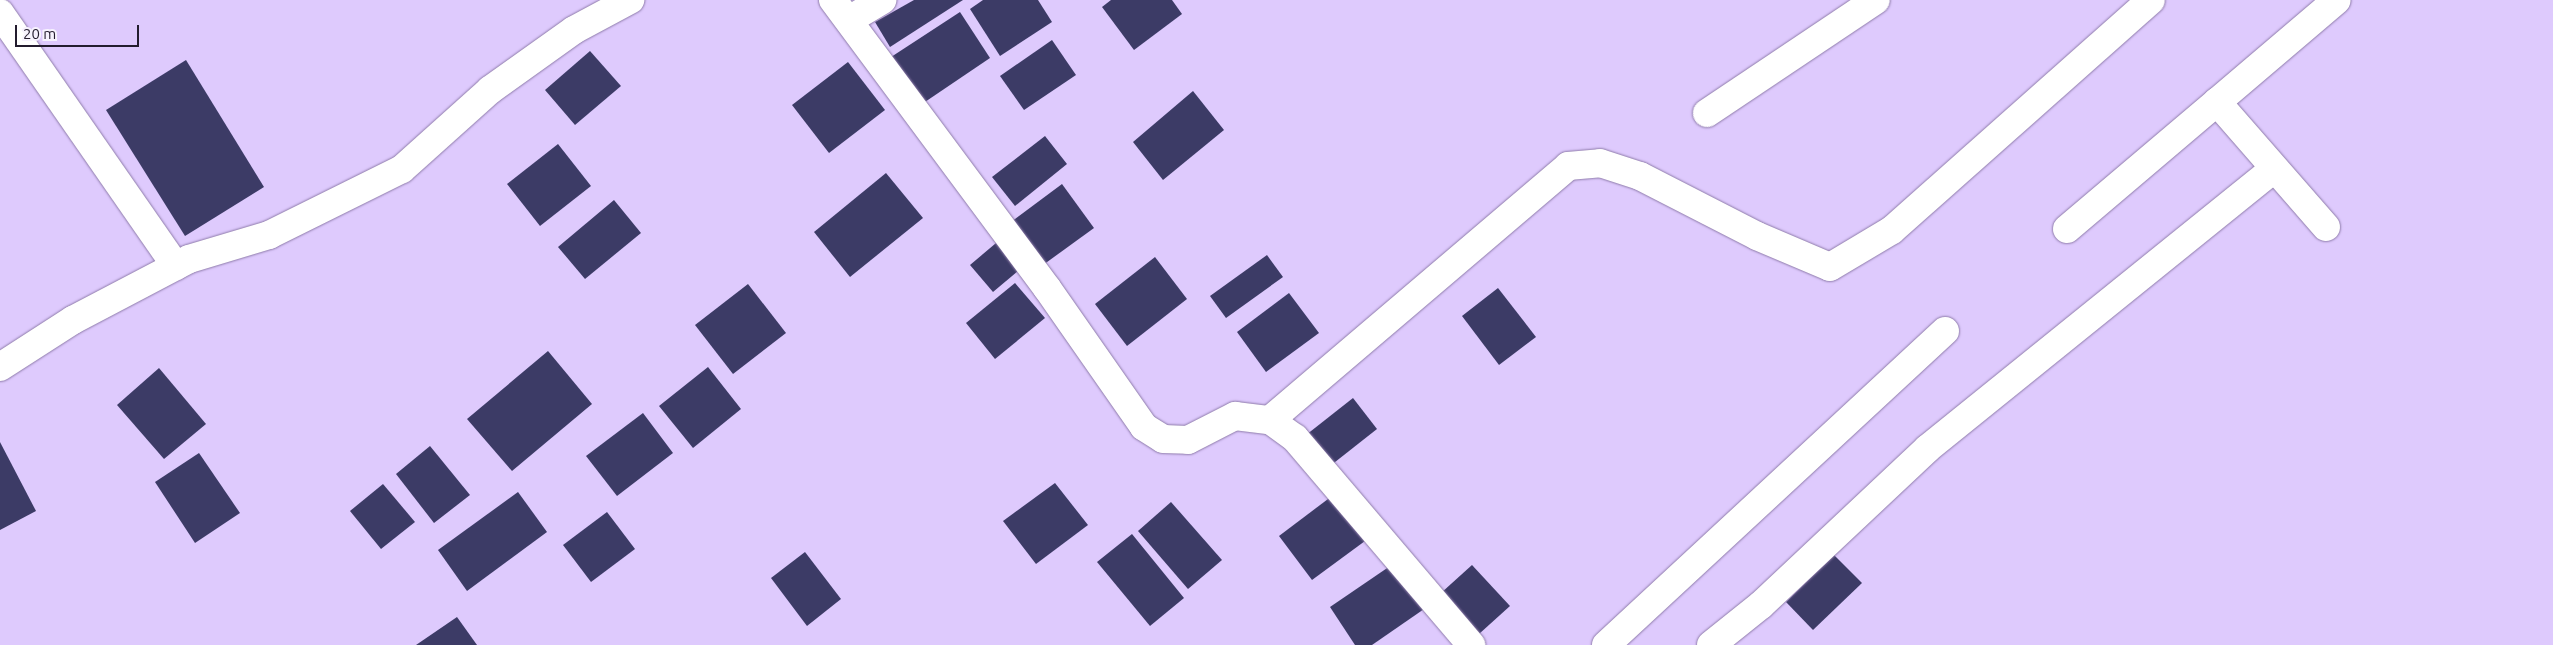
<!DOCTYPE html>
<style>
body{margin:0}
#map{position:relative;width:2553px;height:645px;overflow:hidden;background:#decafd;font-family:Ubuntu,sans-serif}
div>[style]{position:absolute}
.building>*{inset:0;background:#3c3b66}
.roads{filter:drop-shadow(0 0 1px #8e7baa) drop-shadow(0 0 1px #8e7baa)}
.minor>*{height:28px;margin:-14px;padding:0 14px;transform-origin:14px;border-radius:14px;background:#fff}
span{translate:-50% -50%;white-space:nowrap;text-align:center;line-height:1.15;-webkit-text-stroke:5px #f7f3fe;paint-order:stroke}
.scale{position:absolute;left:15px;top:25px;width:124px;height:22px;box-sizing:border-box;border:2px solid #231c2e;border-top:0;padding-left:6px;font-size:15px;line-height:18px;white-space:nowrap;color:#231c2e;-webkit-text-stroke:4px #f7f3fe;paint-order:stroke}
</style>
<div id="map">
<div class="building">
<div style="clip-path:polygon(914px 0,963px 0,890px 47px,875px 22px)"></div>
<div style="clip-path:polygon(983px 0,1038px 0,1052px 22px,1000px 56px,970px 9px)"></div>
<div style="clip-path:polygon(1111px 0,1172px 0,1182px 14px,1134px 50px,1102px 7px)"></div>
<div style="clip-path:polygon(960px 12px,990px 58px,919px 106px,888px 59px)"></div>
<div style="clip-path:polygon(1052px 40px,1076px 75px,1024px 110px,1000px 76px)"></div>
<div style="clip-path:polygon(590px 51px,621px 86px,575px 125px,545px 90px)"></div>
<div style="clip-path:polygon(186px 60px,264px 187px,185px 236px,106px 110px)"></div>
<div style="clip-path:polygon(848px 62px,885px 110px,829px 153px,792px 105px)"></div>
<div style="clip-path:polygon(1193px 91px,1224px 130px,1163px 180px,1133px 142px)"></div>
<div style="clip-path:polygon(1045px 136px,1067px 164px,1015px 206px,992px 177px)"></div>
<div style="clip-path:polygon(558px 144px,591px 186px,540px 226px,507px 184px)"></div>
<div style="clip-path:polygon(886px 173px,923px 218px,850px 277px,814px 232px)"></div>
<div style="clip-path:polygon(1062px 184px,1094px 228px,1043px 265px,1011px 222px)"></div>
<div style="clip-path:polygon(614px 200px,641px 233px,585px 279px,558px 247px)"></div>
<div style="clip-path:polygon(1002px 238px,1025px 265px,993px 292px,970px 265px)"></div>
<div style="clip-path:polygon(1267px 255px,1283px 277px,1226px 318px,1210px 296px)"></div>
<div style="clip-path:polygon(1155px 257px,1187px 299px,1127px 346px,1095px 304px)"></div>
<div style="clip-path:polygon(1015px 283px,1045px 318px,995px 359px,966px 323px)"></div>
<div style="clip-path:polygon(748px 284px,786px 333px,733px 374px,695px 325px)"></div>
<div style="clip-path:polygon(1498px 288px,1536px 337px,1499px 365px,1462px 316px)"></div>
<div style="clip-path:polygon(1289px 293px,1319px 333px,1266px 372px,1237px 332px)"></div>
<div style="clip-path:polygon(548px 351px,592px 404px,512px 471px,467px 419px)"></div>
<div style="clip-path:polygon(708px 367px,741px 409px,693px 448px,659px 406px)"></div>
<div style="clip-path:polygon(159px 368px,206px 424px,164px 459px,117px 405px)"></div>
<div style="clip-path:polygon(1353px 398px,1377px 429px,1330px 466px,1306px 435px)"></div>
<div style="clip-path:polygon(643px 413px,673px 453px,617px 496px,586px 456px)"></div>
<div style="clip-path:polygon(0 442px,36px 511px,0 530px)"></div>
<div style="clip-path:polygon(430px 446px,470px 495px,434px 523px,396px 474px)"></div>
<div style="clip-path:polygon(199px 453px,240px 513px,195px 543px,155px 482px)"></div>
<div style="clip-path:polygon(1055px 483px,1088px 525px,1036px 564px,1003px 521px)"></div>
<div style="clip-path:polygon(383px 484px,415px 522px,381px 549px,350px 511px)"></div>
<div style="clip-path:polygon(518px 492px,547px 532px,467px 591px,438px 550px)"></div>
<div style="clip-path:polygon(1332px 496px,1365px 541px,1312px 580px,1279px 536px)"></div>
<div style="clip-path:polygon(1171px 502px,1222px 560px,1188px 589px,1138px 531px)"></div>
<div style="clip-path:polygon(607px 512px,635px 549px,591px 582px,563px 545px)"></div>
<div style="clip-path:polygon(1132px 534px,1184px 598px,1150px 626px,1097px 562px)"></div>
<div style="clip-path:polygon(805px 552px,841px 599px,807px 626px,771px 578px)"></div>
<div style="clip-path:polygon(1834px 555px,1862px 583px,1813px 630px,1786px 602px)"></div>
<div style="clip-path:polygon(1396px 562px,1427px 607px,1372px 645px,1355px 645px,1330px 607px)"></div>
<div style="clip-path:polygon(1472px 565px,1510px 606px,1479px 634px,1441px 593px)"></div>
<div style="clip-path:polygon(457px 617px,477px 645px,416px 645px)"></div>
</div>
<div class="roads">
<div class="minor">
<div style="left:833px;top:0;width:359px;rotate:53.4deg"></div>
<div style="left:1047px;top:288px;width:169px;rotate:55.1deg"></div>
<div style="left:1144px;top:427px;width:22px;rotate:32deg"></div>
<div style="left:1163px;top:439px;width:25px;rotate:2deg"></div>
<div style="left:1188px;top:440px;width:53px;rotate:-27.1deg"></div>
<div style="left:1235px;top:416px;width:35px;rotate:7deg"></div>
<div style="left:1270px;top:420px;width:31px;rotate:36deg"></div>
<div style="left:1295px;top:438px;width:272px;rotate:49.6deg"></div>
<div style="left:0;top:13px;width:308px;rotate:55.2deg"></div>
<div style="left:849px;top:20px;width:39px;rotate:-31deg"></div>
<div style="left:1707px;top:113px;width:203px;rotate:-33.8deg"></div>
<div style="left:2326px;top:227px;width:166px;rotate:-131.1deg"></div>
<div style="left:2217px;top:102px;width:157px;rotate:-40.4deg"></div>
<div style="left:2067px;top:229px;width:197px;rotate:-40.3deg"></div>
<div style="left:0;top:367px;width:87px;rotate:-32.8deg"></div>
<div style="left:73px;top:320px;width:131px;rotate:-27.7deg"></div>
<div style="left:189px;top:259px;width:84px;rotate:-16.7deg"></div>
<div style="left:269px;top:235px;width:148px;rotate:-26.4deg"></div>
<div style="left:402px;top:169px;width:118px;rotate:-41.9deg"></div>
<div style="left:490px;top:90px;width:103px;rotate:-35.5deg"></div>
<div style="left:574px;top:30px;width:64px;rotate:-28.2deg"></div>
<div style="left:1270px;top:420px;width:392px;rotate:-40.4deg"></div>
<div style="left:1568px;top:166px;width:32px;rotate:-5deg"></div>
<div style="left:1600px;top:163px;width:42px;rotate:18deg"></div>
<div style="left:1640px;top:176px;width:131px;rotate:27.1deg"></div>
<div style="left:1757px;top:236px;width:79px;rotate:23deg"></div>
<div style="left:1830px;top:267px;width:72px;rotate:-30.8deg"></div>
<div style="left:1892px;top:230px;width:346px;rotate:-41.6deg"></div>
<div style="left:1606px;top:645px;width:462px;rotate:-42.8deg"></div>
<div style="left:1711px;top:645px;width:64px;rotate:-38.7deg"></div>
<div style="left:1761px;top:605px;width:229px;rotate:-43.2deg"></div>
<div style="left:1928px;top:448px;width:444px;rotate:-38.9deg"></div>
</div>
</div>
<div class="scale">20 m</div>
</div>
